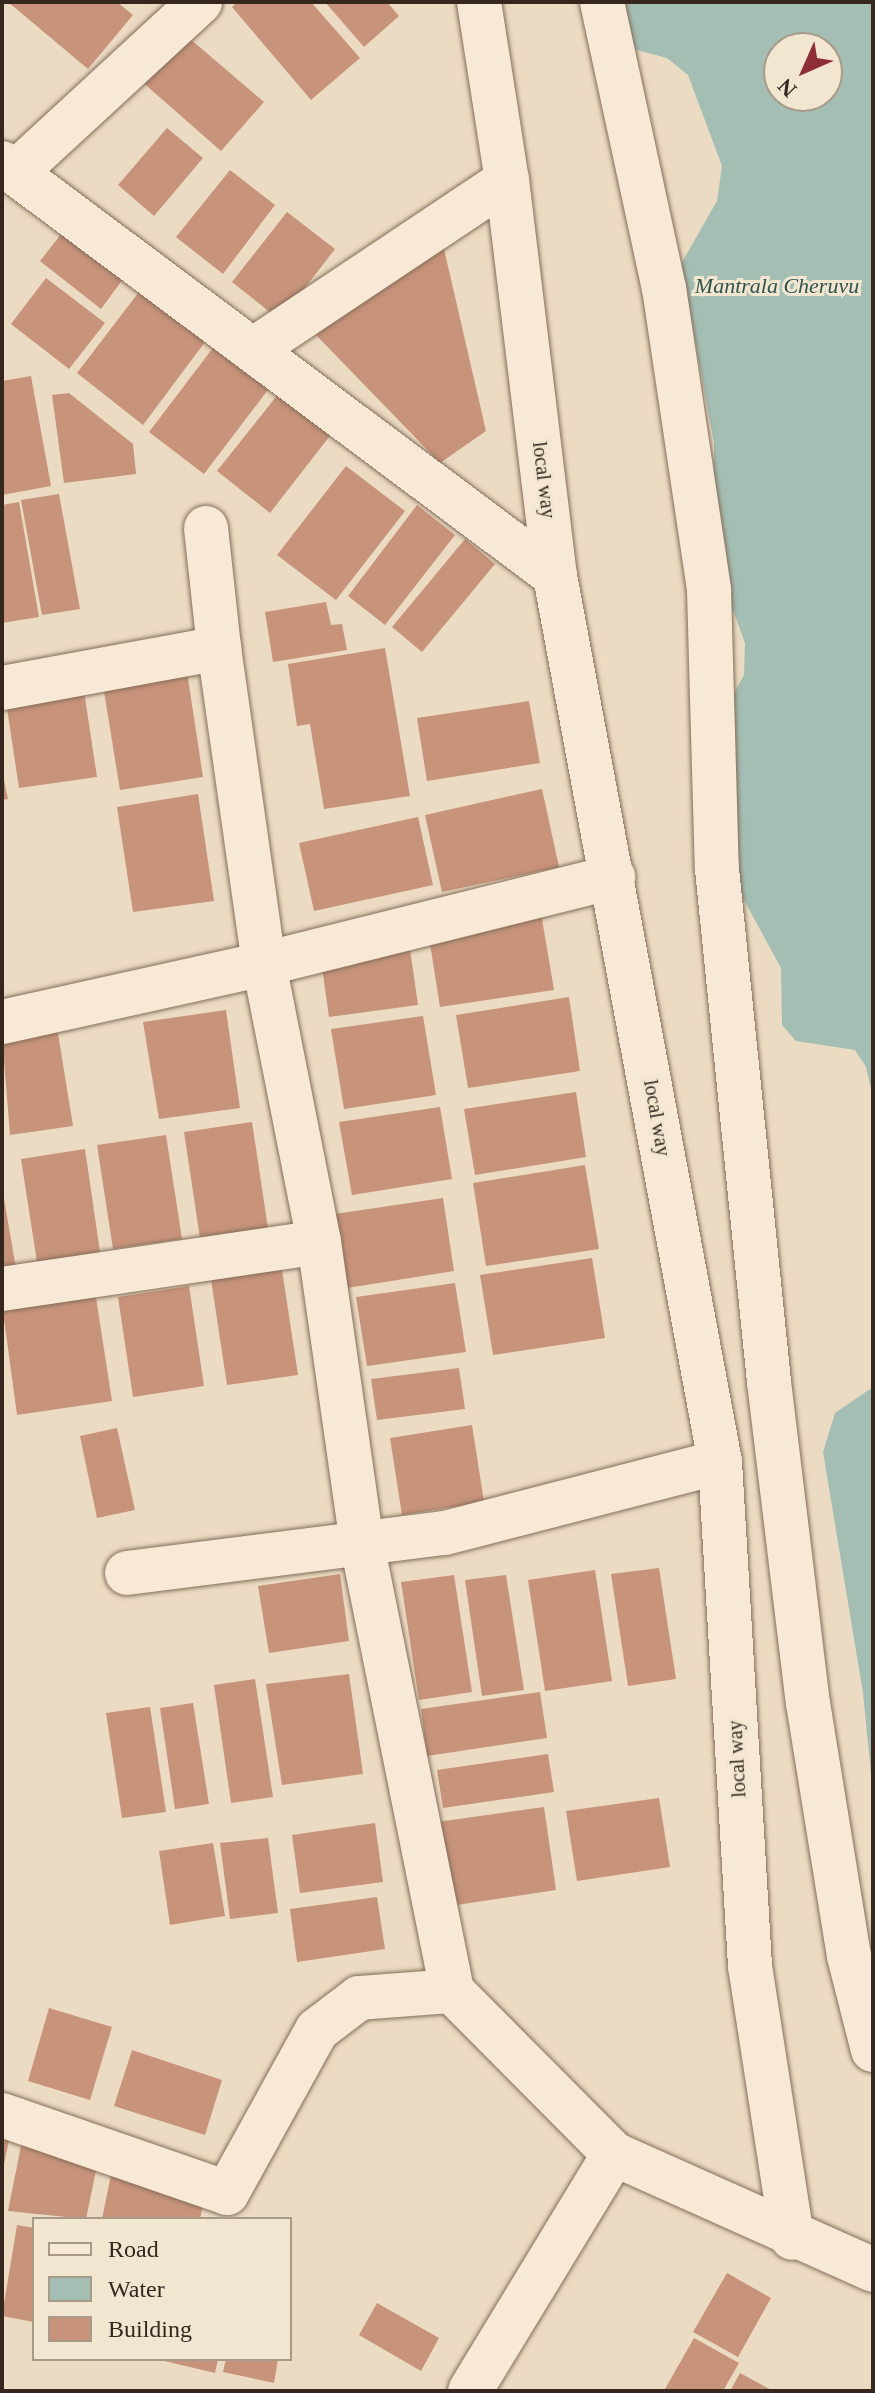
<!DOCTYPE html>
<style>
body{margin:0}
#map{position:relative;width:875px;height:2393px;overflow:hidden;background:#ebdbc2;font-family:Georgia,serif}
div>[style]{position:absolute}
.water>*{inset:0;background:#a4beb4}
.building>*{inset:0;background:#c7937a}
.roads{filter:drop-shadow(0 0 2px #846d5a) drop-shadow(0 0 2px #846d5a)}
.minor>*{height:44px;margin:-22px;padding:0 22px;transform-origin:22px;border-radius:22px;background:#f7e9d5}
span{translate:-50% -50%;white-space:nowrap;text-align:center;line-height:1.15;-webkit-text-stroke:6px #f3e6d1;paint-order:stroke}
.street-label{font-size:20px;color:#35271e}
.water-label{font-size:22px;color:#2e544e;font-style:italic}
.frame{position:absolute;inset:0;border:4px solid #35271e;pointer-events:none}
.legend{position:absolute;left:32px;top:2217px;width:260px;height:144px;box-sizing:border-box;background:#f3e6d1;border:2px solid #a79a89;margin:0;padding:10px 14px;list-style:none;font-size:24px;color:#35271e}
.legend li{display:flex;align-items:center;gap:16px;height:40px}
.legend b{width:40px;border:2px solid #a79a89}
.north{position:absolute;left:763px;top:32px;width:80px;height:80px;box-sizing:border-box;background:#f3e6d1;border:2px solid #a79a89;border-radius:50%;rotate:225deg;font-size:22px;font-weight:700;line-height:32px;text-align:center;color:#35271e}
.north::after{content:'';display:block;margin:auto;width:28px;height:36px;background:#902e38;clip-path:polygon(50% 0,100% 100%,50% 72%,0 100%)}
</style>
<div id="map">
<div class="water">
<div style="clip-path:polygon(evenodd,615px 2px,873px 2px,873px 1098px,866px 1067px,855px 1050px,796px 1041px,782px 1025px,781px 968px,731px 876px,729px 702px,744px 675px,745px 643px,714px 558px,714px 443px,681px 264px,717px 201px,722px 166px,688px 75px,667px 58px,633px 49px,615px 2px,779px 48px,827px 48px,827px 96px,779px 96px,779px 48px)"></div>
<div style="clip-path:polygon(873px 1387px,873px 1794px,863px 1693px,823px 1452px,835px 1413px)"></div>
</div>
<div class="building">
<div style="clip-path:polygon(8px 2px,117px 2px,133px 15px,88px 69px)"></div>
<div style="clip-path:polygon(237px 2px,311px 2px,360px 58px,311px 100px,232px 7px)"></div>
<div style="clip-path:polygon(325px 2px,387px 2px,399px 16px,364px 47px)"></div>
<div style="clip-path:polygon(182px 32px,264px 102px,221px 151px,140px 80px)"></div>
<div style="clip-path:polygon(167px 128px,203px 158px,154px 216px,118px 185px)"></div>
<div style="clip-path:polygon(230px 170px,275px 205px,223px 274px,176px 237px)"></div>
<div style="clip-path:polygon(287px 212px,335px 249px,280px 320px,232px 282px)"></div>
<div style="clip-path:polygon(65px 229px,126px 275px,101px 309px,40px 261px)"></div>
<div style="clip-path:polygon(441px 236px,486px 431px,440px 463px,316px 335px)"></div>
<div style="clip-path:polygon(46px 278px,105px 323px,69px 369px,11px 324px)"></div>
<div style="clip-path:polygon(145px 284px,211px 334px,143px 425px,77px 373px)"></div>
<div style="clip-path:polygon(222px 336px,277px 378px,204px 474px,149px 432px)"></div>
<div style="clip-path:polygon(31px 376px,51px 486px,2px 495px,2px 381px)"></div>
<div style="clip-path:polygon(283px 388px,336px 428px,270px 513px,217px 471px)"></div>
<div style="clip-path:polygon(69px 393px,133px 444px,136px 474px,64px 483px,52px 395px)"></div>
<div style="clip-path:polygon(346px 466px,405px 511px,336px 600px,277px 555px)"></div>
<div style="clip-path:polygon(59px 494px,80px 609px,42px 615px,21px 500px)"></div>
<div style="clip-path:polygon(19px 502px,39px 617px,2px 623px,2px 505px)"></div>
<div style="clip-path:polygon(417px 505px,455px 535px,385px 625px,348px 596px)"></div>
<div style="clip-path:polygon(465px 539px,495px 564px,422px 652px,392px 627px)"></div>
<div style="clip-path:polygon(326px 602px,331px 625px,342px 624px,347px 650px,273px 662px,265px 612px)"></div>
<div style="clip-path:polygon(385px 648px,410px 796px,324px 809px,310px 724px,297px 726px,288px 664px)"></div>
<div style="clip-path:polygon(187px 672px,203px 777px,120px 790px,103px 685px)"></div>
<div style="clip-path:polygon(82px 678px,97px 777px,19px 788px,4px 688px)"></div>
<div style="clip-path:polygon(529px 701px,540px 763px,427px 781px,417px 718px)"></div>
<div style="clip-path:polygon(2px 770px,8px 799px,2px 800px)"></div>
<div style="clip-path:polygon(542px 789px,559px 867px,442px 892px,425px 815px)"></div>
<div style="clip-path:polygon(198px 794px,214px 901px,133px 912px,117px 807px)"></div>
<div style="clip-path:polygon(418px 817px,433px 885px,314px 911px,299px 843px)"></div>
<div style="clip-path:polygon(541px 913px,554px 990px,440px 1007px,428px 931px)"></div>
<div style="clip-path:polygon(410px 949px,418px 1005px,329px 1017px,321px 960px)"></div>
<div style="clip-path:polygon(569px 997px,580px 1071px,468px 1088px,456px 1015px)"></div>
<div style="clip-path:polygon(226px 1010px,240px 1108px,159px 1119px,143px 1022px)"></div>
<div style="clip-path:polygon(423px 1016px,436px 1095px,344px 1109px,331px 1029px)"></div>
<div style="clip-path:polygon(57px 1027px,73px 1126px,10px 1135px,2px 1035px)"></div>
<div style="clip-path:polygon(576px 1092px,586px 1157px,475px 1175px,464px 1109px)"></div>
<div style="clip-path:polygon(440px 1107px,452px 1179px,352px 1195px,339px 1122px)"></div>
<div style="clip-path:polygon(252px 1122px,269px 1235px,201px 1245px,184px 1132px)"></div>
<div style="clip-path:polygon(166px 1135px,182px 1239px,113px 1249px,97px 1145px)"></div>
<div style="clip-path:polygon(85px 1149px,102px 1266px,39px 1275px,21px 1159px)"></div>
<div style="clip-path:polygon(585px 1165px,599px 1249px,486px 1266px,473px 1183px)"></div>
<div style="clip-path:polygon(2px 1187px,18px 1280px,2px 1282px)"></div>
<div style="clip-path:polygon(443px 1198px,454px 1271px,347px 1288px,335px 1214px)"></div>
<div style="clip-path:polygon(592px 1258px,605px 1338px,493px 1355px,480px 1275px)"></div>
<div style="clip-path:polygon(281px 1263px,298px 1375px,227px 1385px,210px 1273px)"></div>
<div style="clip-path:polygon(455px 1283px,466px 1352px,367px 1366px,356px 1297px)"></div>
<div style="clip-path:polygon(189px 1286px,204px 1386px,133px 1397px,118px 1297px)"></div>
<div style="clip-path:polygon(95px 1291px,112px 1401px,17px 1415px,2px 1304px)"></div>
<div style="clip-path:polygon(459px 1368px,465px 1409px,377px 1420px,371px 1379px)"></div>
<div style="clip-path:polygon(472px 1425px,484px 1502px,402px 1515px,390px 1438px)"></div>
<div style="clip-path:polygon(117px 1428px,135px 1510px,97px 1518px,80px 1436px)"></div>
<div style="clip-path:polygon(659px 1568px,676px 1679px,628px 1686px,611px 1574px)"></div>
<div style="clip-path:polygon(595px 1570px,612px 1681px,545px 1691px,528px 1580px)"></div>
<div style="clip-path:polygon(340px 1574px,349px 1641px,269px 1653px,258px 1586px)"></div>
<div style="clip-path:polygon(454px 1575px,472px 1692px,419px 1700px,401px 1582px)"></div>
<div style="clip-path:polygon(506px 1575px,524px 1690px,482px 1696px,465px 1580px)"></div>
<div style="clip-path:polygon(349px 1674px,363px 1774px,282px 1785px,266px 1684px)"></div>
<div style="clip-path:polygon(255px 1679px,273px 1797px,231px 1803px,214px 1685px)"></div>
<div style="clip-path:polygon(540px 1692px,547px 1738px,427px 1756px,421px 1709px)"></div>
<div style="clip-path:polygon(193px 1703px,209px 1804px,175px 1809px,160px 1708px)"></div>
<div style="clip-path:polygon(150px 1707px,166px 1812px,122px 1818px,106px 1713px)"></div>
<div style="clip-path:polygon(548px 1754px,554px 1792px,443px 1808px,437px 1770px)"></div>
<div style="clip-path:polygon(659px 1798px,670px 1867px,577px 1881px,566px 1811px)"></div>
<div style="clip-path:polygon(544px 1807px,556px 1890px,450px 1906px,437px 1822px)"></div>
<div style="clip-path:polygon(375px 1823px,383px 1882px,300px 1893px,292px 1835px)"></div>
<div style="clip-path:polygon(268px 1838px,278px 1913px,230px 1919px,220px 1843px)"></div>
<div style="clip-path:polygon(213px 1843px,225px 1916px,170px 1925px,159px 1851px)"></div>
<div style="clip-path:polygon(377px 1897px,385px 1949px,297px 1962px,290px 1909px)"></div>
<div style="clip-path:polygon(49px 2008px,112px 2027px,90px 2100px,28px 2081px)"></div>
<div style="clip-path:polygon(132px 2050px,222px 2080px,205px 2135px,114px 2106px)"></div>
<div style="clip-path:polygon(2px 2139px,9px 2140px,3px 2169px,2px 2169px)"></div>
<div style="clip-path:polygon(22px 2141px,99px 2156px,86px 2219px,8px 2211px)"></div>
<div style="clip-path:polygon(112px 2170px,206px 2189px,200px 2219px,102px 2219px)"></div>
<div style="clip-path:polygon(17px 2225px,34px 2228px,34px 2322px,2px 2316px)"></div>
<div style="clip-path:polygon(727px 2273px,771px 2298px,738px 2357px,693px 2332px)"></div>
<div style="clip-path:polygon(377px 2303px,439px 2338px,421px 2371px,359px 2335px)"></div>
<div style="clip-path:polygon(694px 2338px,739px 2363px,723px 2391px,665px 2389px)"></div>
<div style="clip-path:polygon(156px 2359px,218px 2359px,215px 2373px)"></div>
<div style="clip-path:polygon(226px 2359px,278px 2359px,274px 2383px,223px 2372px)"></div>
<div style="clip-path:polygon(740px 2373px,773px 2391px,730px 2391px)"></div>
</div>
<div class="roads">
<div class="minor">
<div style="left:479px;top:2px;width:180px;rotate:81.1deg"></div>
<div style="left:507px;top:180px;width:399px;rotate:83.1deg"></div>
<div style="left:555px;top:576px;width:901px;rotate:79.45deg"></div>
<div style="left:720px;top:1462px;width:505px;rotate:86.59deg"></div>
<div style="left:750px;top:1966px;width:275px;rotate:81.2deg"></div>
<div style="left:602px;top:2px;width:293px;rotate:77.8deg"></div>
<div style="left:664px;top:288px;width:305px;rotate:81.5deg"></div>
<div style="left:709px;top:590px;width:279px;rotate:88.4deg"></div>
<div style="left:717px;top:869px;width:516px;rotate:84.21deg"></div>
<div style="left:769px;top:1382px;width:323px;rotate:83.1deg"></div>
<div style="left:808px;top:1703px;width:256px;rotate:80.8deg"></div>
<div style="left:849px;top:1956px;width:97px;rotate:75.7deg"></div>
<div style="left:2px;top:163px;width:690px;rotate:36.75deg"></div>
<div style="left:15px;top:173px;width:252px;rotate:-42.7deg"></div>
<div style="left:254px;top:349px;width:304px;rotate:-33.7deg"></div>
<div style="left:206px;top:528px;width:121px;rotate:83.8deg"></div>
<div style="left:2px;top:688px;width:221px;rotate:-10.4deg"></div>
<div style="left:219px;top:648px;width:319px;rotate:81.9deg"></div>
<div style="left:264px;top:964px;width:283px;rotate:78.8deg"></div>
<div style="left:319px;top:1242px;width:305px;rotate:81.9deg"></div>
<div style="left:362px;top:1544px;width:456px;rotate:78.6deg"></div>
<div style="left:452px;top:1991px;width:230px;rotate:45.2deg"></div>
<div style="left:614px;top:2154px;width:284px;rotate:24.1deg"></div>
<div style="left:2px;top:1022px;width:268px;rotate:-12.5deg"></div>
<div style="left:264px;top:964px;width:360px;rotate:-14deg"></div>
<div style="left:2px;top:1289px;width:320px;rotate:-8.4deg"></div>
<div style="left:127px;top:1573px;width:321px;rotate:-7.2deg"></div>
<div style="left:445px;top:1533px;width:284px;rotate:-14.5deg"></div>
<div style="left:2px;top:2115px;width:238px;rotate:19.1deg"></div>
<div style="left:227px;top:2193px;width:186px;rotate:-61.1deg"></div>
<div style="left:317px;top:2030px;width:53px;rotate:-37.3deg"></div>
<div style="left:359px;top:1998px;width:93px;rotate:-4.3deg"></div>
<div style="left:470px;top:2391px;width:277px;rotate:-58.7deg"></div>
</div>
</div>
<div class="street-label">
<span style="left:544px;top:480px;rotate:83deg">local way</span>
<span style="left:657px;top:1118px;rotate:80deg">local way</span>
<span style="left:737px;top:1759px;rotate:-93deg">local way</span>
</div>
<div class="water-label">
<span style="left:777px;top:286px">Mantrala Cheruvu</span>
</div>
<div class="frame"></div>
<ul class="legend">
<li><b style="height:10px;background:#f7e9d5"></b>Road</li>
<li><b style="height:22px;background:#a4beb4"></b>Water</li>
<li><b style="height:22px;background:#c7937a"></b>Building</li>
</ul>
<div class="north">N</div>
</div>
